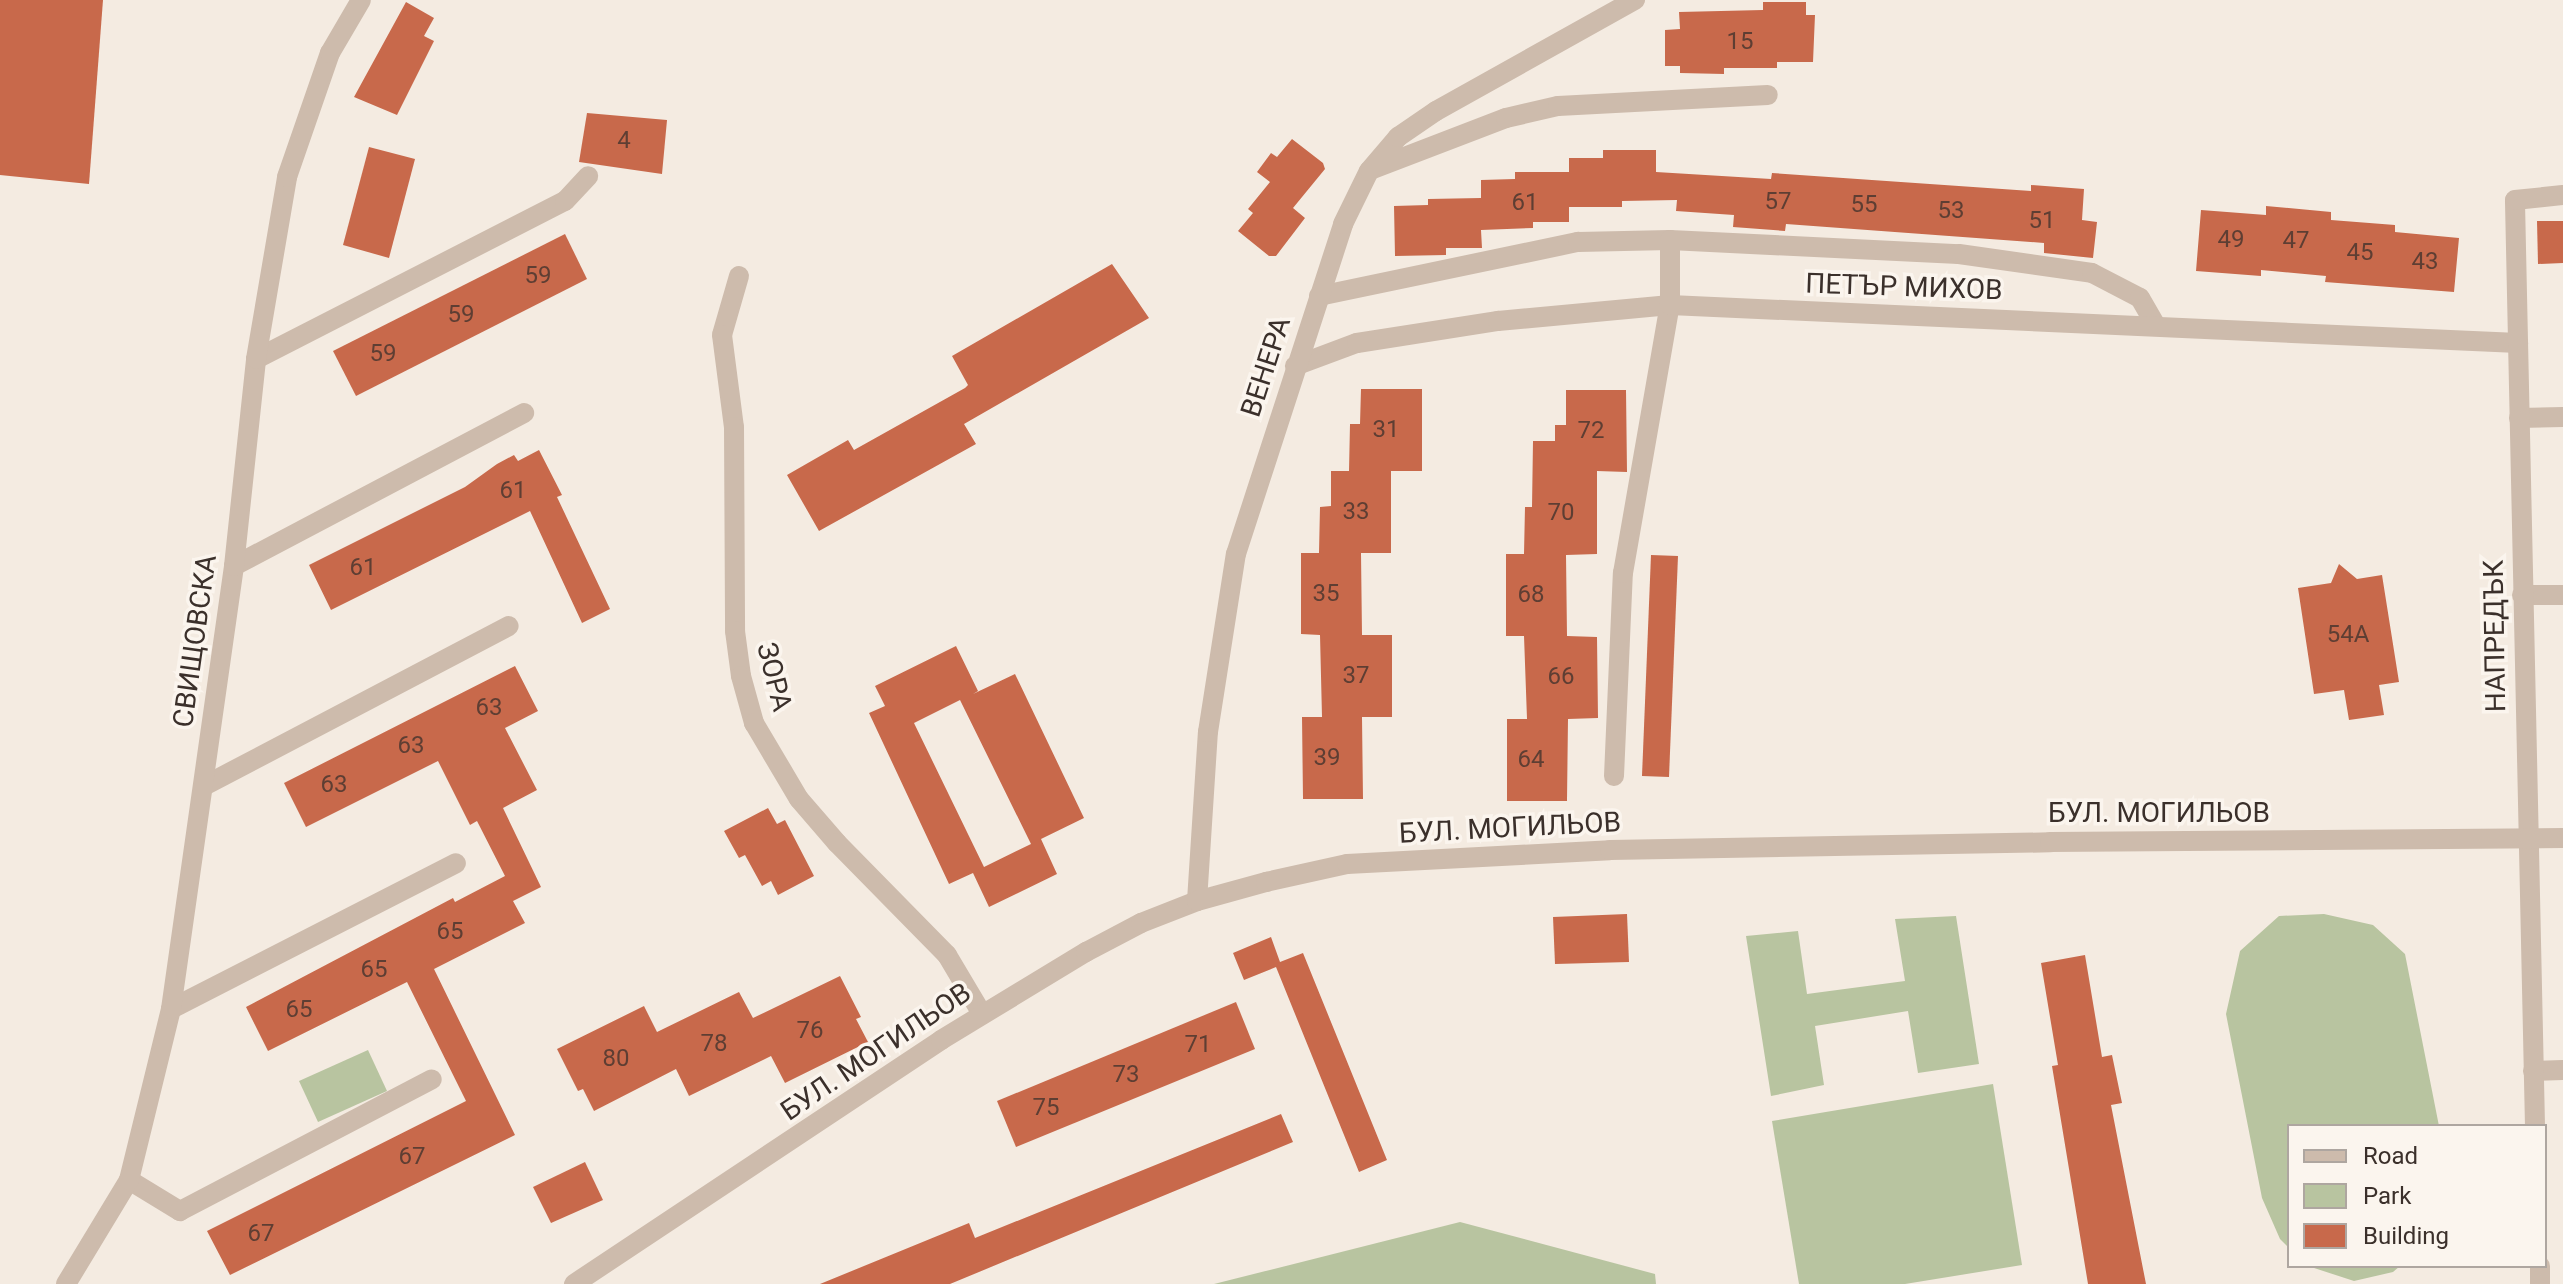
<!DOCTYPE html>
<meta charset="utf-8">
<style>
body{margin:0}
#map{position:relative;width:2563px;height:1284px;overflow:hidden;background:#f4ebe1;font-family:Roboto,sans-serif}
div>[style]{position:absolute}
.green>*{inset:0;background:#b8c4a0}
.building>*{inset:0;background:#c8694b}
.minor>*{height:20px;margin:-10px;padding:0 10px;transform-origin:10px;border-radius:10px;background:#cdbbac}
span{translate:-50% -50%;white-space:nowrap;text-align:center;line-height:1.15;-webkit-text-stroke:7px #fbf5ee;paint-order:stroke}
.number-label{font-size:24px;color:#5e3e33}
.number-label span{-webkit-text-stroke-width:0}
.street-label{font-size:28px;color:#3b302b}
.legend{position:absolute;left:2287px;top:1124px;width:260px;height:144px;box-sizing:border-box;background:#fbf5ee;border:2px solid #aea6a0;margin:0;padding:10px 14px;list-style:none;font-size:24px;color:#3b302b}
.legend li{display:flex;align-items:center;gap:16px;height:40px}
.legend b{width:40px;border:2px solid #aea6a0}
</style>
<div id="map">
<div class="green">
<div style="clip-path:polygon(2324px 914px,2373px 925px,2405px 954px,2439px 1126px,2289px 1126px,2289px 1248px,2280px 1239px,2262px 1198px,2226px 1014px,2240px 951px,2279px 916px)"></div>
<div style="clip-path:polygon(1956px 916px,1979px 1064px,1918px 1073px,1908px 1011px,1815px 1026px,1824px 1085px,1771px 1096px,1746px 936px,1798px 931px,1807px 994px,1905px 981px,1895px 919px)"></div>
<div style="clip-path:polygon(368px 1050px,387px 1091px,318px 1122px,299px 1081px)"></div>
<div style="clip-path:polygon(1993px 1084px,2022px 1265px,1905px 1284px,1799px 1284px,1772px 1121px)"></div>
<div style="clip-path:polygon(1460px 1222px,1655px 1274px,1656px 1284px,1214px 1284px)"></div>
<div style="clip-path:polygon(2308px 1266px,2400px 1266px,2393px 1272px,2354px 1281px)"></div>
</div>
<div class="building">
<div style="clip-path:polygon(0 0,103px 0,89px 184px,0 175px)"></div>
<div style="clip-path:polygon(406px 2px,434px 18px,424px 36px,434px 41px,397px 115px,354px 97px)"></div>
<div style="clip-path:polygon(1763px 2px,1806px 2px,1806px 15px,1815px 15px,1813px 62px,1777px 62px,1777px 68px,1724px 68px,1724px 74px,1680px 73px,1680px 66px,1665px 66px,1665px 30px,1680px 29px,1679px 12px,1763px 10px)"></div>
<div style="clip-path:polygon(587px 113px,667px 120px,662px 174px,579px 162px)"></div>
<div style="clip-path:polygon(1292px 139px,1323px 163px,1325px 169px,1293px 208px,1305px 218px,1276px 256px,1269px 256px,1238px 231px,1253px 213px,1248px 209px,1270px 182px,1257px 172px,1271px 153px,1277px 157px)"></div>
<div style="clip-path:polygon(369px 147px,415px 159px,389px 258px,343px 245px)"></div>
<div style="clip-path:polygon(1603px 150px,1656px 150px,1656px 172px,1771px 179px,1772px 173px,2031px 191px,2031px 185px,2084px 189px,2082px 220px,2097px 222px,2093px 258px,2044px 253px,2044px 243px,1786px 224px,1785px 231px,1733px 227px,1734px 215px,1676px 211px,1677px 200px,1622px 201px,1622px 207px,1569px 207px,1569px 222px,1533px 222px,1533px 228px,1481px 230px,1482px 248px,1446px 248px,1446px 255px,1395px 256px,1394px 206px,1428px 205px,1428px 199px,1481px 198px,1481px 180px,1515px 179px,1515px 172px,1569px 172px,1569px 158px,1603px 158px)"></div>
<div style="clip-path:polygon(2266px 206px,2331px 212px,2331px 220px,2395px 225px,2395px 232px,2459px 238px,2454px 292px,2325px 282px,2326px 276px,2261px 270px,2261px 276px,2196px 271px,2201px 210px,2266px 215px)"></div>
<div style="clip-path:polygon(2537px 221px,2563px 221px,2563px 263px,2538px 264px)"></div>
<div style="clip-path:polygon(565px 234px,587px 279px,356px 396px,333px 351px)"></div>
<div style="clip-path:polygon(1112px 264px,1149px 318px,964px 424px,976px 444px,819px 531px,787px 475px,848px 440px,854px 450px,965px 388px,968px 385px,952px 356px)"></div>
<div style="clip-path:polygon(1361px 389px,1422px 389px,1422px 471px,1391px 471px,1391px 553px,1361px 553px,1362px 635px,1392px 635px,1392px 717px,1362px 717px,1363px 799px,1303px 799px,1302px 717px,1322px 717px,1320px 635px,1301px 634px,1301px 553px,1319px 553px,1320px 507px,1331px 506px,1331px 471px,1349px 471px,1350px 424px,1360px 424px)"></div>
<div style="clip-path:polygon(1566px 390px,1626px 390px,1627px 472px,1597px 471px,1597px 554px,1566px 555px,1567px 636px,1597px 637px,1598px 718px,1568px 719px,1567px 801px,1507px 801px,1507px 719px,1527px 719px,1524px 636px,1506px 636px,1506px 554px,1524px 554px,1525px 507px,1532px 507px,1533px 441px,1555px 441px,1555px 425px,1566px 425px)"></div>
<div style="clip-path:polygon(539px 450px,562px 495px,557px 497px,610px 609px,582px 623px,530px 511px,331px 610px,309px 565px,465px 487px,497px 464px,514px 455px,518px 461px)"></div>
<div style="clip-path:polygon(1651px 555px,1678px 556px,1669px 777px,1642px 776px)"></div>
<div style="clip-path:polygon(2339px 564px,2357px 579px,2382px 575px,2399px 682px,2379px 685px,2384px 715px,2349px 720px,2344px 690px,2314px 694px,2298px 588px,2331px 583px)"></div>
<div style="clip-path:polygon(evenodd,956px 646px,978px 691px,973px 694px,1015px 674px,1084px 818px,1041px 839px,1057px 874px,989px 907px,973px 873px,949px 884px,869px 713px,885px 706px,875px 686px,956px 646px,960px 700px,1031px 844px,984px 867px,914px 723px,960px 700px)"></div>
<div style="clip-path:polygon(515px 666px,538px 711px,505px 728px,537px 790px,503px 808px,541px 887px,513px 901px,525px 923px,434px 969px,515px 1135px,230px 1275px,207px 1231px,466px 1101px,407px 982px,268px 1051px,246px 1007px,453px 898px,455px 902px,505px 876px,477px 821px,470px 825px,438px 761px,306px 827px,284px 783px)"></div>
<div style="clip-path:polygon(768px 808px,777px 824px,785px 820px,814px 876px,778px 895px,771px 881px,762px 886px,745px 855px,739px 858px,724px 831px)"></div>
<div style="clip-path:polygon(1627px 914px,1629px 962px,1555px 964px,1553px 917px)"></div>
<div style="clip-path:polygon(1271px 937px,1280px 962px,1303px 953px,1387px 1160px,1359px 1172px,1276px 967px,1244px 980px,1233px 953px)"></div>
<div style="clip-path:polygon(2085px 955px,2102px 1057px,2112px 1055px,2122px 1103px,2111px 1105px,2146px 1284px,2088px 1284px,2052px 1066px,2058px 1065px,2041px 963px)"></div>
<div style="clip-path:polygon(840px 976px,861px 1017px,856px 1019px,868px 1042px,785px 1083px,771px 1056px,689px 1096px,676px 1069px,594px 1111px,583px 1089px,578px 1091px,557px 1049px,644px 1006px,657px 1032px,739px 992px,753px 1018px)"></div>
<div style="clip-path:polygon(1236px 1002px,1255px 1049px,1016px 1147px,997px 1101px)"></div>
<div style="clip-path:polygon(1281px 1114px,1293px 1142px,950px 1284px,820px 1284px,969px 1223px,975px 1238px)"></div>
<div style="clip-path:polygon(585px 1162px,603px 1200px,551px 1223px,533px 1187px)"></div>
</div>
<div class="minor">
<div style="left:1373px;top:169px;width:142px;rotate:-21deg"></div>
<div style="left:1506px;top:118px;width:53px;rotate:-13deg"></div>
<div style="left:1558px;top:106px;width:210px;rotate:-3deg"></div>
<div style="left:739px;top:276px;width:61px;rotate:106.1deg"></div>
<div style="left:722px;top:335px;width:93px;rotate:82.6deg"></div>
<div style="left:734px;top:427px;width:204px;rotate:89.7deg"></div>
<div style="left:735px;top:631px;width:45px;rotate:82.4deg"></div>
<div style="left:741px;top:676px;width:49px;rotate:74.5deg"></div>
<div style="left:754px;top:723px;width:88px;rotate:59.4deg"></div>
<div style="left:799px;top:799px;width:58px;rotate:49.2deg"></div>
<div style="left:837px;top:843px;width:157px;rotate:45.5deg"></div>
<div style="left:947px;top:955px;width:69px;rotate:59.3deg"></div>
<div style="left:1319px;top:296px;width:265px;rotate:-11.8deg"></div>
<div style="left:1578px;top:242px;width:92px;rotate:-1.2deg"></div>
<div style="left:1670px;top:240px;width:289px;rotate:2.8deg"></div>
<div style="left:1959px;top:254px;width:134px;rotate:8.1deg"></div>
<div style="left:2092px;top:273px;width:54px;rotate:27.5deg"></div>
<div style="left:2140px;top:298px;width:30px;rotate:60deg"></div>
<div style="left:256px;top:359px;width:347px;rotate:-27.1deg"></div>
<div style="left:565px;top:201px;width:34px;rotate:-47deg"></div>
<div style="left:1295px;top:366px;width:66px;rotate:-20.4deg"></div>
<div style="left:1357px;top:343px;width:143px;rotate:-8.9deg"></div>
<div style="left:1498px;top:321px;width:173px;rotate:-5.3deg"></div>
<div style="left:1670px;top:305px;width:849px;rotate:2.57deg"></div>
<div style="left:2519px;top:418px;width:44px;rotate:-1.3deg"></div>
<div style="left:234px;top:566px;width:328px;rotate:-27.8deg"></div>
<div style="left:2522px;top:595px;width:41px"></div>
<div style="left:1614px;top:776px;width:203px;rotate:-87.5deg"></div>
<div style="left:1623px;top:573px;width:272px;rotate:-80.1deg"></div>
<div style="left:1670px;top:305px;width:65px;rotate:-90deg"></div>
<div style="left:204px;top:786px;width:344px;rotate:-27.7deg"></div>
<div style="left:1197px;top:901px;width:169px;rotate:-86.3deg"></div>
<div style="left:1208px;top:732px;width:180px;rotate:-81.1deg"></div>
<div style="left:1236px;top:554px;width:347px;rotate:-72deg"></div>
<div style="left:1343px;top:224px;width:59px;rotate:-63.9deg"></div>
<div style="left:1369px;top:171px;width:45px;rotate:-49.5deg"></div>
<div style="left:1398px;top:137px;width:46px;rotate:-34.4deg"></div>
<div style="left:1436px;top:111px;width:228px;rotate:-29.2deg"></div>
<div style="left:171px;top:1009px;width:320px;rotate:-27.1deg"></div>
<div style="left:2533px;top:1071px;width:30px;rotate:-2deg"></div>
<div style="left:2535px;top:1126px;width:926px;rotate:-91.24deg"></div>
<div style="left:2515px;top:200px;width:48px;rotate:-5.9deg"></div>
<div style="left:129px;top:1180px;width:60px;rotate:31.3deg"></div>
<div style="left:180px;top:1211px;width:284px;rotate:-27.6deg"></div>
<div style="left:2540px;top:1266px;width:18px;rotate:90deg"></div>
<div style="left:66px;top:1284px;width:122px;rotate:-58.8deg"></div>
<div style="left:129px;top:1180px;width:176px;rotate:-76.2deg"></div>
<div style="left:171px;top:1009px;width:447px;rotate:-81.9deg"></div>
<div style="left:234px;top:566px;width:208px;rotate:-83.9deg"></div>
<div style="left:256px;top:359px;width:185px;rotate:-80.3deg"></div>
<div style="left:287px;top:177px;width:131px;rotate:-70.9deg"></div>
<div style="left:330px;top:53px;width:61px;rotate:-59.7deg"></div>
<div style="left:574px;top:1284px;width:441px;rotate:-33.6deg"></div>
<div style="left:941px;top:1040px;width:170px;rotate:-31.3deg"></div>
<div style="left:1086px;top:952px;width:62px;rotate:-27.8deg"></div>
<div style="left:1141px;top:923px;width:60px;rotate:-21.4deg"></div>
<div style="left:1197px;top:901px;width:72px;rotate:-15.4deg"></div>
<div style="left:1266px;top:882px;width:83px;rotate:-12.5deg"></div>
<div style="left:1347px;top:864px;width:263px;rotate:-3deg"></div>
<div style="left:1610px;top:850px;width:440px;rotate:-1deg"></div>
<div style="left:2050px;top:842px;width:513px;rotate:-0.45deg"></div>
</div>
<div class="number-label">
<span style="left:1740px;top:42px">15</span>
<span style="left:624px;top:141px">4</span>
<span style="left:1778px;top:202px">57</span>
<span style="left:1525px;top:203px">61</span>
<span style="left:1864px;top:205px">55</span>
<span style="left:1951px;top:211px">53</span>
<span style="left:2042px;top:221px">51</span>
<span style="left:2231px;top:240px">49</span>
<span style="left:2296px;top:241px">47</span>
<span style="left:2360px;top:253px">45</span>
<span style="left:2425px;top:262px">43</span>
<span style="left:538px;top:276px">59</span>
<span style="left:461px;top:315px">59</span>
<span style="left:383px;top:354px">59</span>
<span style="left:1386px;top:430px">31</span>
<span style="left:1591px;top:431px">72</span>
<span style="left:513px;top:491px">61</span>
<span style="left:1356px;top:512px">33</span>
<span style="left:1561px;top:513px">70</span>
<span style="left:363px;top:568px">61</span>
<span style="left:1326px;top:594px">35</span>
<span style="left:1531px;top:595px">68</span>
<span style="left:2348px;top:635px">54А</span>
<span style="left:1356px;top:676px">37</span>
<span style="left:1561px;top:677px">66</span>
<span style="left:489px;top:708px">63</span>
<span style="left:411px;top:746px">63</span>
<span style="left:1327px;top:758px">39</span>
<span style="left:1531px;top:760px">64</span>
<span style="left:334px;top:785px">63</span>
<span style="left:450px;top:932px">65</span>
<span style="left:374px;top:970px">65</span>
<span style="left:299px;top:1010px">65</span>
<span style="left:810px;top:1031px">76</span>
<span style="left:714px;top:1044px">78</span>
<span style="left:1198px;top:1045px">71</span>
<span style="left:616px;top:1059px">80</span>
<span style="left:1126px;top:1075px">73</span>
<span style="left:1046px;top:1108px">75</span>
<span style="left:412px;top:1157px">67</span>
<span style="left:261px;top:1234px">67</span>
</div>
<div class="street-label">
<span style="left:1904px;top:287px;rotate:2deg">ПЕТЪР МИХОВ</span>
<span style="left:1266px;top:367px;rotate:-72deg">ВЕНЕРА</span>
<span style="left:2495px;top:636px;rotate:-91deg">НАПРЕДЪК</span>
<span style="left:195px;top:641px;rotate:-82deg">СВИЩОВСКА</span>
<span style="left:774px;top:677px;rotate:76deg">ЗОРА</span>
<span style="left:2159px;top:813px">БУЛ. МОГИЛЬОВ</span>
<span style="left:1510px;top:828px;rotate:-3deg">БУЛ. МОГИЛЬОВ</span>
<span style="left:876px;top:1052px;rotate:-34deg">БУЛ. МОГИЛЬОВ</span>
</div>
<ul class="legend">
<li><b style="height:10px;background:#cdbbac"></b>Road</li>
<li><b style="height:22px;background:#b8c4a0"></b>Park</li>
<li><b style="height:22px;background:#c8694b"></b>Building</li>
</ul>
</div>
